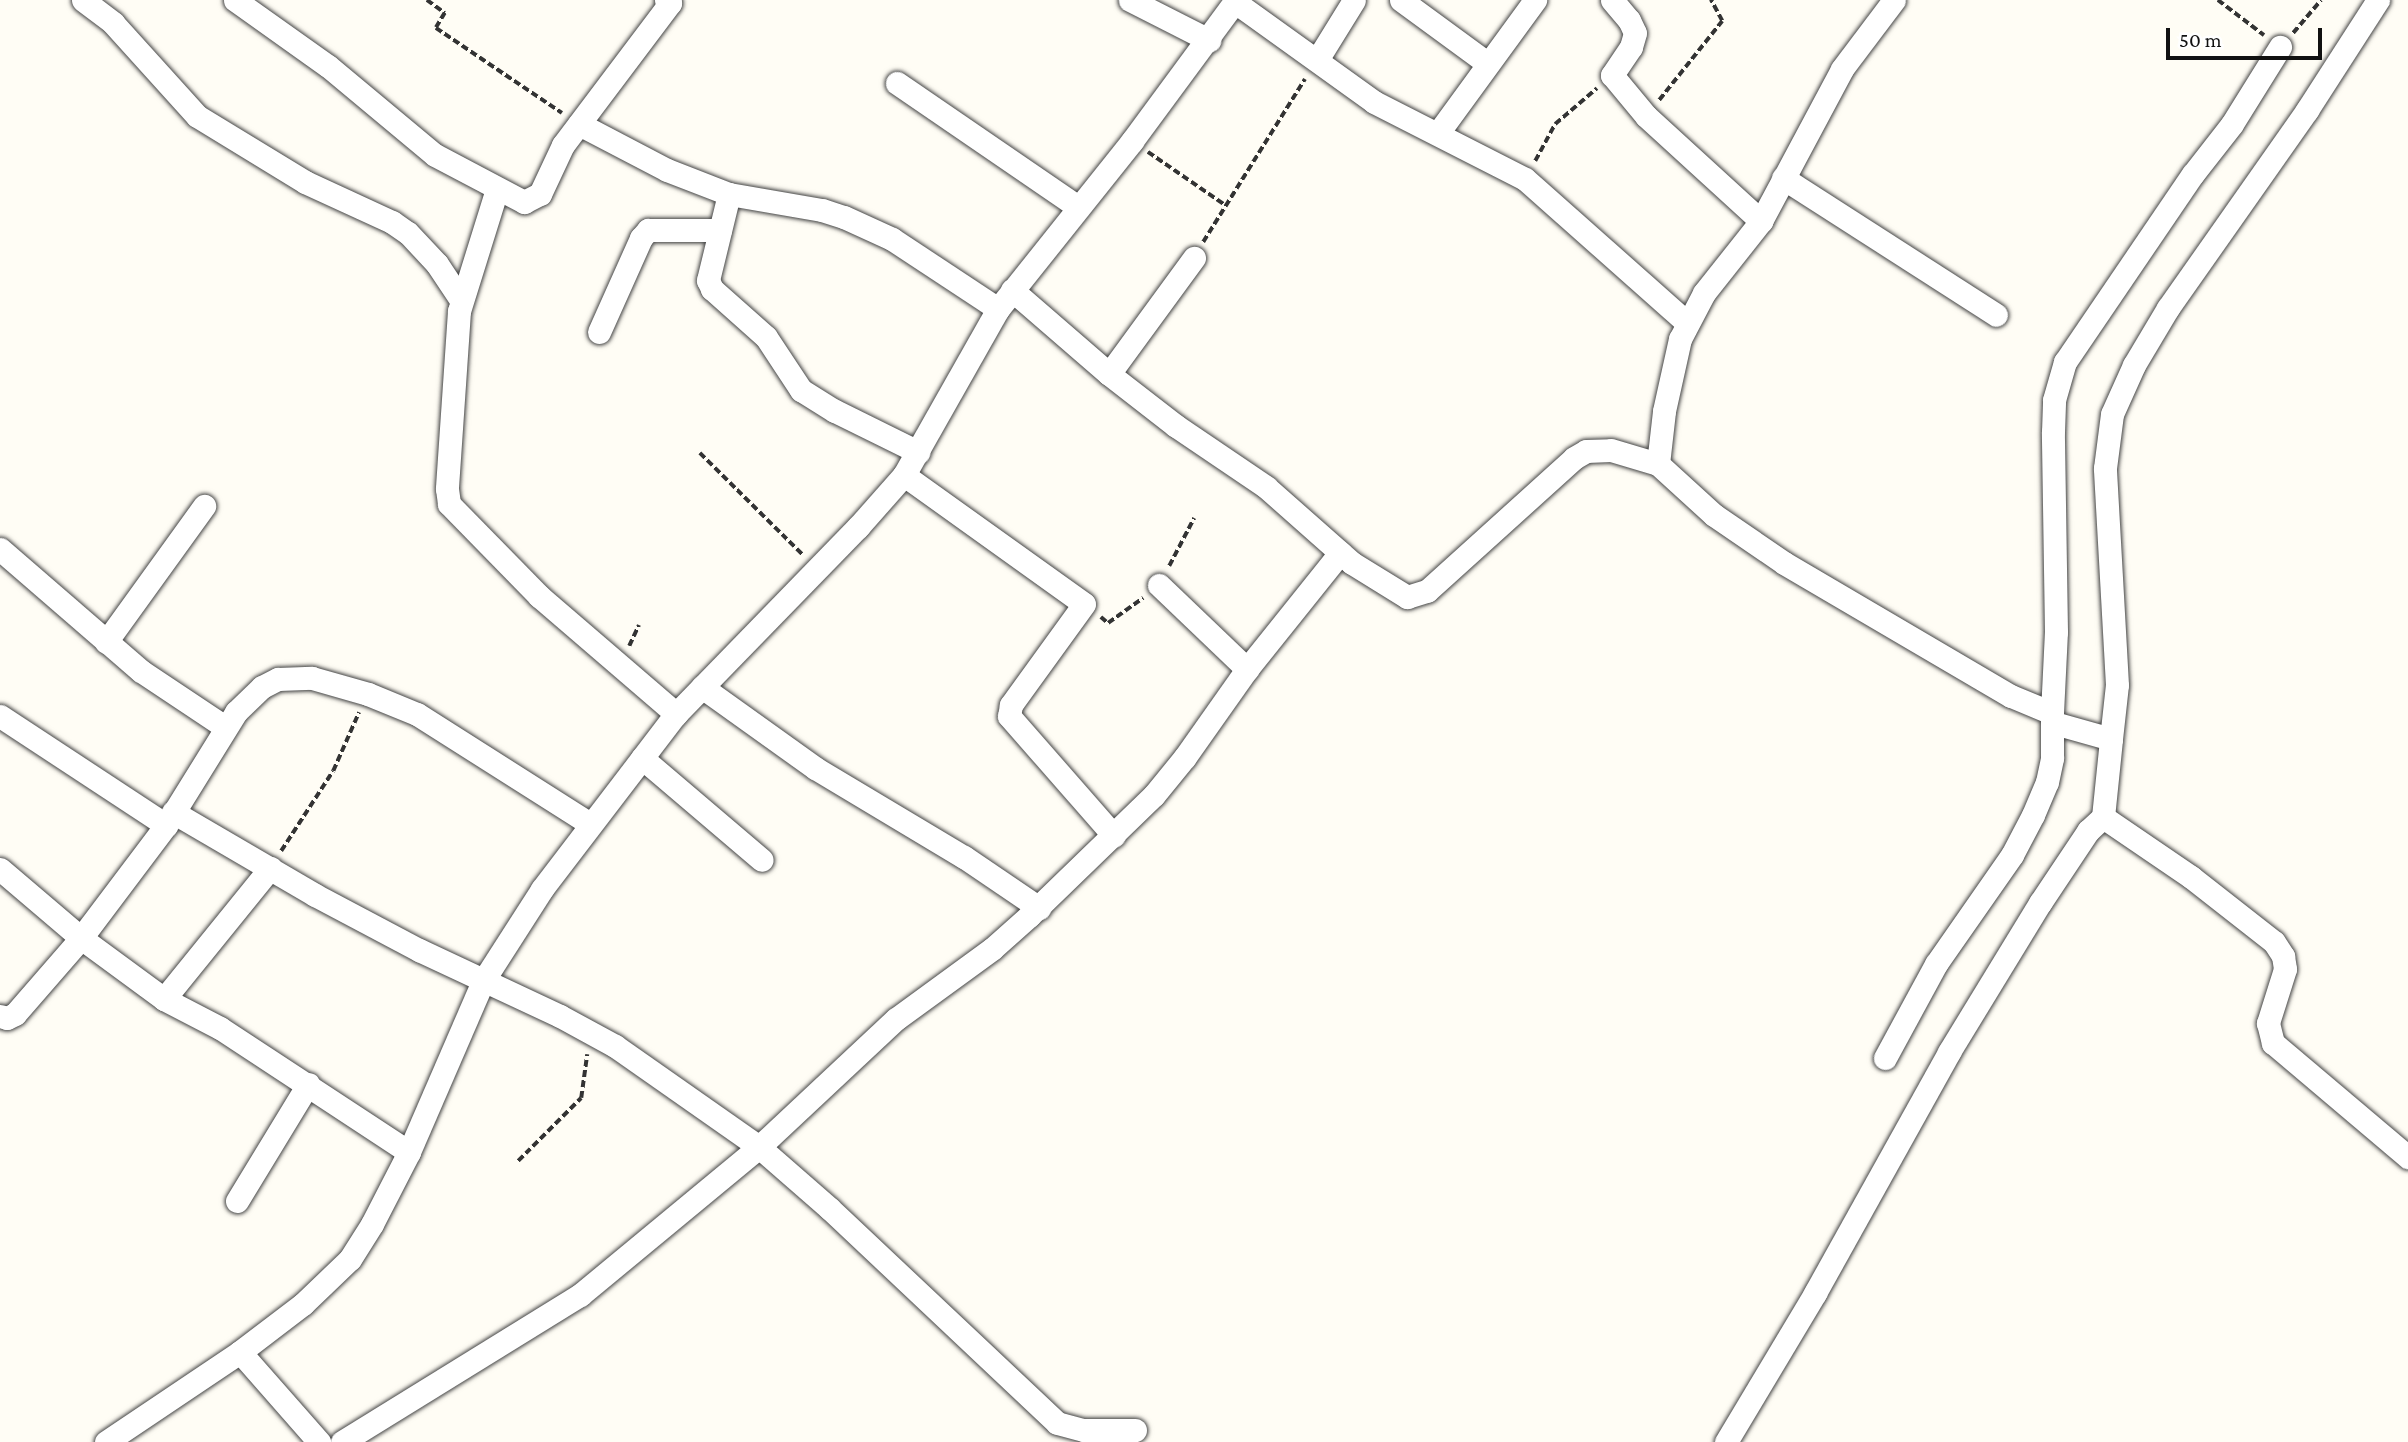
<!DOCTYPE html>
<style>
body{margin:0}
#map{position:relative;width:2408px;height:1442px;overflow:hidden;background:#fffdf5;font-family:"Crimson Pro",serif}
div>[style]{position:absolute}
.path>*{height:3.5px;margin-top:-1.75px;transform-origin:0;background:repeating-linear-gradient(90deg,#333 0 7px,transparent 0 10.5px)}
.roads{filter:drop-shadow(0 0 2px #444) drop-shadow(0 0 2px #444)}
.minor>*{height:23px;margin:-11.5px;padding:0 11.5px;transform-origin:11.5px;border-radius:11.5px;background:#fff}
span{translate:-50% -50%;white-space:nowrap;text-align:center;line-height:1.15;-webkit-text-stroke:7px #fff;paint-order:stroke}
.scale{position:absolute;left:2166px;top:28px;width:156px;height:32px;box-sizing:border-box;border:4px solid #111;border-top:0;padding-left:9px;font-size:21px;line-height:24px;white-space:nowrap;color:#111;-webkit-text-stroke:5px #fff;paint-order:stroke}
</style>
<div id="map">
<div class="path">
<div style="left:427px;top:0;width:22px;rotate:36deg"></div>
<div style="left:445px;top:13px;width:17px;rotate:121deg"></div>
<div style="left:436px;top:28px;width:152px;rotate:34deg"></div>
<div style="left:2218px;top:0;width:58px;rotate:37.3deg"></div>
<div style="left:2293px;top:33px;width:43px;rotate:-49.7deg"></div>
<div style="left:1659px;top:100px;width:101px;rotate:-51.4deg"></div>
<div style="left:1722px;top:21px;width:24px;rotate:-118deg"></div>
<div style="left:1148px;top:152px;width:93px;rotate:34.5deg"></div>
<div style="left:1535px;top:161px;width:42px;rotate:-61.6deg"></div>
<div style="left:1555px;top:124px;width:55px;rotate:-40.6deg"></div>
<div style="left:1203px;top:242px;width:192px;rotate:-58deg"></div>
<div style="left:700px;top:453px;width:145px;rotate:44.7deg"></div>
<div style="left:1169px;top:566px;width:54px;rotate:-62.5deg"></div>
<div style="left:1101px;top:617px;width:9px;rotate:41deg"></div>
<div style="left:1108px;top:623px;width:43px;rotate:-35.5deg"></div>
<div style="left:629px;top:646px;width:23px;rotate:-65deg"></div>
<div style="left:281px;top:851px;width:95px;rotate:-57deg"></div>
<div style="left:333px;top:771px;width:64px;rotate:-66.2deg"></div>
<div style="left:518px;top:1161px;width:89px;rotate:-45deg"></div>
<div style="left:581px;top:1098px;width:44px;rotate:-82.2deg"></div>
</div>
<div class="roads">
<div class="minor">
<div style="left:83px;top:0;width:38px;rotate:37deg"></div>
<div style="left:113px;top:23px;width:125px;rotate:47.9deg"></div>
<div style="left:197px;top:116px;width:127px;rotate:31.4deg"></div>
<div style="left:305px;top:182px;width:96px;rotate:24.7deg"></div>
<div style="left:392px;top:222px;width:19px;rotate:35deg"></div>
<div style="left:408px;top:233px;width:42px;rotate:46.9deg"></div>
<div style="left:437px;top:264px;width:43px;rotate:56.3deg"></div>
<div style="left:235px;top:0;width:114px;rotate:35.4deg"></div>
<div style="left:328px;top:66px;width:139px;rotate:39.8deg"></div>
<div style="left:435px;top:155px;width:101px;rotate:27.8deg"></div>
<div style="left:524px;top:202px;width:18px;rotate:-27deg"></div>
<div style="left:540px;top:194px;width:54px;rotate:-64.9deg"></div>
<div style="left:563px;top:145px;width:178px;rotate:-53deg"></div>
<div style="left:670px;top:3px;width:5px;rotate:-143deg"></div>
<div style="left:1130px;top:0;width:89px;rotate:26.9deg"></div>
<div style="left:1401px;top:0;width:107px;rotate:36.2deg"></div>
<div style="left:1612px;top:0;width:26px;rotate:50deg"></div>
<div style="left:1629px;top:20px;width:14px;rotate:65deg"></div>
<div style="left:1635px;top:33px;width:15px;rotate:106deg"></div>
<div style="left:1631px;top:47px;width:34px;rotate:124deg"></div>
<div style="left:1612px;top:75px;width:53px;rotate:50.3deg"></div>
<div style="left:1646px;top:116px;width:156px;rotate:42.4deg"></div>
<div style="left:1761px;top:221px;width:172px;rotate:-61.9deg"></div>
<div style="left:1842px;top:69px;width:86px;rotate:-53deg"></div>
<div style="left:1235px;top:2px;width:171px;rotate:35.7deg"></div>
<div style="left:1374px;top:102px;width:169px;rotate:27deg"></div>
<div style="left:1525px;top:179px;width:217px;rotate:41.6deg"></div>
<div style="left:1317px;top:60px;width:70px;rotate:-58.3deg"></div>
<div style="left:897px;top:83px;width:219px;rotate:34.4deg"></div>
<div style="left:579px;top:124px;width:99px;rotate:27.6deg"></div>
<div style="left:667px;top:170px;width:66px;rotate:21.2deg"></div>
<div style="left:729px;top:194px;width:94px;rotate:9.8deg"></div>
<div style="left:822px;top:210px;width:23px;rotate:18deg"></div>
<div style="left:844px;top:217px;width:53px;rotate:24.6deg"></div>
<div style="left:892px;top:239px;width:127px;rotate:33.4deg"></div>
<div style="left:1438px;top:133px;width:165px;rotate:-53.9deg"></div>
<div style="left:1783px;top:178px;width:253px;rotate:32.7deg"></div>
<div style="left:497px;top:189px;width:128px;rotate:107.3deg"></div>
<div style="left:459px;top:311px;width:178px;rotate:93.9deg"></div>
<div style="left:447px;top:489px;width:15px;rotate:82deg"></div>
<div style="left:449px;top:504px;width:129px;rotate:45.6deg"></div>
<div style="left:539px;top:596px;width:181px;rotate:40.7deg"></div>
<div style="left:729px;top:194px;width:89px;rotate:103.7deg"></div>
<div style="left:708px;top:280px;width:10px;rotate:66deg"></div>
<div style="left:712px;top:289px;width:72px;rotate:41.6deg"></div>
<div style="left:766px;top:337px;width:64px;rotate:56.6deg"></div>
<div style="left:801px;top:390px;width:40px;rotate:32deg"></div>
<div style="left:835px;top:411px;width:93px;rotate:26.3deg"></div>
<div style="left:1012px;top:290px;width:128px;rotate:40.9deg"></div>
<div style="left:1109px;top:374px;width:144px;rotate:-53.8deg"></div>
<div style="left:599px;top:332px;width:103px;rotate:-65.9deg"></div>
<div style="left:641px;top:238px;width:11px;rotate:-49deg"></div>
<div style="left:648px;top:230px;width:72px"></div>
<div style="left:1109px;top:374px;width:85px;rotate:37.8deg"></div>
<div style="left:1176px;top:426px;width:109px;rotate:34.1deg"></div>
<div style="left:1266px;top:487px;width:115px;rotate:41.5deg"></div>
<div style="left:1352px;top:563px;width:65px;rotate:31.7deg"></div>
<div style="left:1407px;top:597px;width:21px;rotate:-17deg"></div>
<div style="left:1427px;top:591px;width:198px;rotate:-42.1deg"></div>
<div style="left:1574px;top:458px;width:14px;rotate:-30deg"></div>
<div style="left:1586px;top:451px;width:25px;rotate:-2deg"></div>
<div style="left:1611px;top:450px;width:49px;rotate:16.6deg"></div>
<div style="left:1658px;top:464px;width:76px;rotate:42.3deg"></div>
<div style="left:1714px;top:515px;width:85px;rotate:34.4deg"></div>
<div style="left:1784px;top:563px;width:263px;rotate:30.4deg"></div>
<div style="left:2011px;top:696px;width:44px;rotate:22.5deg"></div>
<div style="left:2052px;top:713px;width:81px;rotate:-87.2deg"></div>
<div style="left:2056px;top:632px;width:200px;rotate:-90.9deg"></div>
<div style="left:2053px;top:432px;width:32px;rotate:-88deg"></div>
<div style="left:2054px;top:400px;width:40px;rotate:-74deg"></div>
<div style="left:2065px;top:362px;width:227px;rotate:-55.8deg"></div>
<div style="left:2193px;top:174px;width:63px;rotate:-52deg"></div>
<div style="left:2232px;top:124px;width:91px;rotate:-58.1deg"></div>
<div style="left:1658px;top:464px;width:53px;rotate:-83.5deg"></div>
<div style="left:1664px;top:411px;width:74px;rotate:-77.5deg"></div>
<div style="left:1680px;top:339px;width:52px;rotate:-62.4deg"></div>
<div style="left:1704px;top:293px;width:92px;rotate:-51.6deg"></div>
<div style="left:904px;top:475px;width:221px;rotate:35.6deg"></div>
<div style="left:1084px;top:604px;width:125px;rotate:125.9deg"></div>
<div style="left:1011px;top:705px;width:11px;rotate:100deg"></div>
<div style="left:1009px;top:716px;width:159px;rotate:48.8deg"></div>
<div style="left:0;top:549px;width:186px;rotate:40.9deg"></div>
<div style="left:141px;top:671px;width:101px;rotate:33.7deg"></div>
<div style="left:1159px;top:585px;width:122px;rotate:43.7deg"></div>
<div style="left:106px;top:642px;width:168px;rotate:-54.2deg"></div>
<div style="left:702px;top:687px;width:139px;rotate:35.6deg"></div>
<div style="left:815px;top:768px;width:174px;rotate:30.9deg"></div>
<div style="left:964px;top:857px;width:91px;rotate:34.2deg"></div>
<div style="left:0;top:716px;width:199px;rotate:33.3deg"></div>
<div style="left:2111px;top:739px;width:54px;rotate:-83.7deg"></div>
<div style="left:2117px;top:685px;width:217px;rotate:-93.2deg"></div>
<div style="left:2105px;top:468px;width:54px;rotate:-82.6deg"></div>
<div style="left:2112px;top:414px;width:54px;rotate:-65.8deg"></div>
<div style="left:2134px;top:365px;width:66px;rotate:-59.2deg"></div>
<div style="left:2168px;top:308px;width:242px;rotate:-54.9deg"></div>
<div style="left:2307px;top:110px;width:131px;rotate:-57.2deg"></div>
<div style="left:642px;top:758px;width:157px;rotate:40.4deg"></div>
<div style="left:173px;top:812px;width:164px;rotate:30.3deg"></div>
<div style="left:315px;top:895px;width:118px;rotate:27.9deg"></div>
<div style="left:419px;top:950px;width:156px;rotate:25.1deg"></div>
<div style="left:560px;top:1016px;width:63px;rotate:28.6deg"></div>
<div style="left:615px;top:1046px;width:176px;rotate:35deg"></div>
<div style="left:759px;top:1147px;width:93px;rotate:41.1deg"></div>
<div style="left:829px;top:1208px;width:313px;rotate:43.3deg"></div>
<div style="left:1057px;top:1423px;width:28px;rotate:15deg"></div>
<div style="left:1084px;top:1430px;width:51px"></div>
<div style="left:2103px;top:817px;width:107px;rotate:34.3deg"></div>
<div style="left:2191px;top:877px;width:105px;rotate:38.1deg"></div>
<div style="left:2274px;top:942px;width:17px;rotate:57deg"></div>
<div style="left:2283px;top:956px;width:13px;rotate:81deg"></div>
<div style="left:2285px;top:969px;width:57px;rotate:107.5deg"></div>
<div style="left:2268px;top:1023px;width:21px;rotate:76deg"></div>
<div style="left:2273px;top:1043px;width:177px;rotate:40.2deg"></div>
<div style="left:0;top:869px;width:106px;rotate:40.4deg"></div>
<div style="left:81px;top:938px;width:103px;rotate:36.3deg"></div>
<div style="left:164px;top:999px;width:63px;rotate:27.4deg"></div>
<div style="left:220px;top:1028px;width:226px;rotate:33.3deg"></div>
<div style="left:164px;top:999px;width:169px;rotate:-51deg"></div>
<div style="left:0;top:1016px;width:7px;rotate:16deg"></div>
<div style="left:7px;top:1018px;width:9px;rotate:-27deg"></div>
<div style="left:15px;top:1014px;width:101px;rotate:-49deg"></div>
<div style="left:81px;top:938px;width:141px;rotate:-53deg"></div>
<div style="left:166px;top:825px;width:133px;rotate:-58.2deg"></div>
<div style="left:236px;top:712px;width:36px;rotate:-44deg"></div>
<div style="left:262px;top:687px;width:18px;rotate:-27deg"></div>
<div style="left:278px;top:679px;width:34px;rotate:-2deg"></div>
<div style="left:312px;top:678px;width:58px;rotate:15.9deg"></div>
<div style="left:368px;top:694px;width:53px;rotate:22.2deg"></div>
<div style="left:417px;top:714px;width:205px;rotate:32.4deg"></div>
<div style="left:1885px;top:1058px;width:107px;rotate:-61.5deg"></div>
<div style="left:1936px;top:964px;width:133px;rotate:-55.1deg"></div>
<div style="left:2012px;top:855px;width:45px;rotate:-62.3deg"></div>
<div style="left:2033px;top:815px;width:36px;rotate:-67deg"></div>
<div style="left:2047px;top:782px;width:25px;rotate:-78deg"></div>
<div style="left:2052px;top:758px;width:45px;rotate:-90deg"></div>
<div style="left:237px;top:1201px;width:137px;rotate:-58.7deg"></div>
<div style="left:240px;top:1352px;width:120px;rotate:48.7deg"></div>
<div style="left:106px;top:1442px;width:161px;rotate:-33.9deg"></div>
<div style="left:240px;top:1352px;width:79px;rotate:-37.3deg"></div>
<div style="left:303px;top:1304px;width:65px;rotate:-43.8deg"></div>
<div style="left:350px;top:1259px;width:41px;rotate:-57.8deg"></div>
<div style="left:372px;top:1224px;width:81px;rotate:-62.8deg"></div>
<div style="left:409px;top:1152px;width:186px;rotate:-66.6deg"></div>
<div style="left:483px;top:981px;width:109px;rotate:-57.3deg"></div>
<div style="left:542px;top:889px;width:220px;rotate:-52.6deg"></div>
<div style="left:676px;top:714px;width:261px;rotate:-45.8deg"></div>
<div style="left:858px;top:527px;width:69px;rotate:-48.5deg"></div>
<div style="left:904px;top:475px;width:191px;rotate:-60.5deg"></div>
<div style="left:998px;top:309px;width:215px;rotate:-51.4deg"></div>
<div style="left:1132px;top:141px;width:175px;rotate:-53.6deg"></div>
<div style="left:342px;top:1442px;width:280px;rotate:-31.7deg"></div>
<div style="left:580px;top:1295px;width:232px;rotate:-39.6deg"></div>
<div style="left:759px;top:1147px;width:187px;rotate:-43.1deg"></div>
<div style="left:896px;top:1019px;width:119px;rotate:-36.1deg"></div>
<div style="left:992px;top:949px;width:50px;rotate:-41.7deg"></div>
<div style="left:1029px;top:916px;width:174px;rotate:-44.1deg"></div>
<div style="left:1154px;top:795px;width:49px;rotate:-50.8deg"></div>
<div style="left:1185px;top:757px;width:108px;rotate:-54.8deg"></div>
<div style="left:1247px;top:669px;width:149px;rotate:-51.3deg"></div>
<div style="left:1726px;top:1442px;width:174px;rotate:-59.1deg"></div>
<div style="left:1815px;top:1293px;width:276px;rotate:-60.9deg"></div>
<div style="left:1949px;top:1052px;width:175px;rotate:-58.6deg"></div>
<div style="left:2040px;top:903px;width:87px;rotate:-56.3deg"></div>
<div style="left:2088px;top:831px;width:21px;rotate:-43deg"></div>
<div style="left:2103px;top:817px;width:78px;rotate:-84.1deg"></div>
<div style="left:2111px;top:739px;width:59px;rotate:-164.3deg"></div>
</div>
</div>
<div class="scale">50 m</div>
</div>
